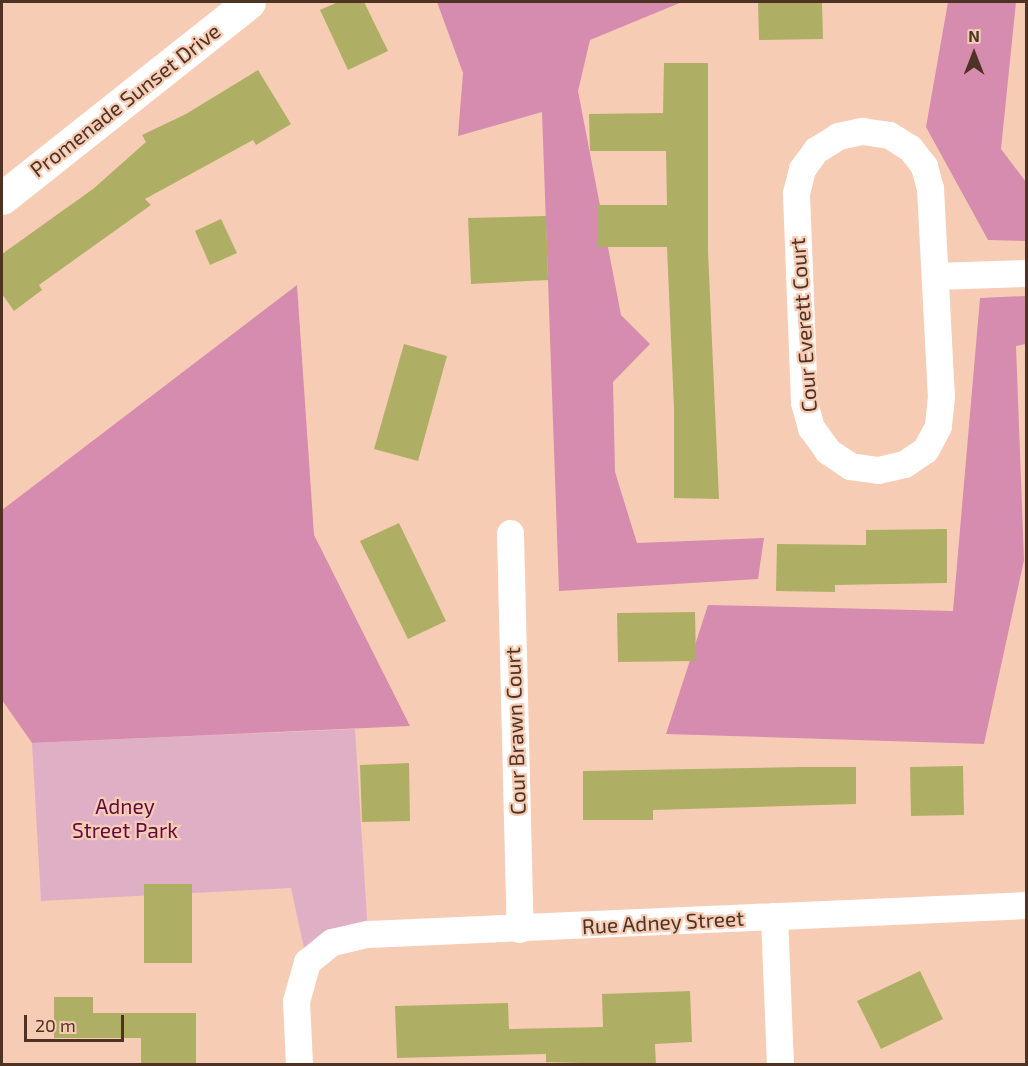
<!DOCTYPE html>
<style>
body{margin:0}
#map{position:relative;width:1028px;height:1066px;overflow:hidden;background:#f7ccb5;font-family:"Exo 2",sans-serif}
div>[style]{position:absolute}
.green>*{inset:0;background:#dfb0c5}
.forest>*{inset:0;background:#d58caf}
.building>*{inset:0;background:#aeaf65}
.street>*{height:27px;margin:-13.5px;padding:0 13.5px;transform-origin:13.5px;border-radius:13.5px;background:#fff}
.secondary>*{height:33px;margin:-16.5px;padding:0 16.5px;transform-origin:16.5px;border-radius:16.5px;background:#fff}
span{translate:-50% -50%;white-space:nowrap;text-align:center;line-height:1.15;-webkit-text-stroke:4.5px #f7ccb5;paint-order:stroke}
.street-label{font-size:21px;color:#4e3223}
.park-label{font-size:21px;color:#620a40}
.frame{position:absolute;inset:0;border:3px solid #4e3223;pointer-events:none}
.north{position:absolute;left:944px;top:24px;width:60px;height:60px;-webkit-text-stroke:4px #f7ccb5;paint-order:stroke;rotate:0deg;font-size:16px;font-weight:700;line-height:24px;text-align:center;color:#4e3223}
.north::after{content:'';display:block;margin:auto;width:21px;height:27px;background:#4e3223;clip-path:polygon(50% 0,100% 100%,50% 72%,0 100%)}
.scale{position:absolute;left:24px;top:1015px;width:100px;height:27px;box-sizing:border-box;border:3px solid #4e3223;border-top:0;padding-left:8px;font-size:18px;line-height:21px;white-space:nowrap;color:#4e3223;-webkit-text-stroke:4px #f7ccb5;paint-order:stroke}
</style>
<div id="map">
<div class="green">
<div style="clip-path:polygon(355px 729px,368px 934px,307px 962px,291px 888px,41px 901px,32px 743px)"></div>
</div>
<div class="forest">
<div style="clip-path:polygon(437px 2px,682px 2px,590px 40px,578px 91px,621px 315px,650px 344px,613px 382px,615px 472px,637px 543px,764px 538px,758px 579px,559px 591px,542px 112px,458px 136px,463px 73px)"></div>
<div style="clip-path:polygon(948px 2px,1016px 2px,1001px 149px,1026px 182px,1026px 241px,988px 240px,926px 127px)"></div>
<div style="clip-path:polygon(297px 285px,314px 535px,410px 726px,32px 743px,2px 700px,2px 510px)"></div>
<div style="clip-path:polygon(1026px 296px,1026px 344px,1016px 346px,1024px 560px,984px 744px,666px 734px,708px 605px,953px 611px,980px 298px)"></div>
</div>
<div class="building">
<div style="clip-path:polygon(338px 2px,364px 2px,388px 51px,348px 70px,320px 10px)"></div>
<div style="clip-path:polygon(758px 2px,822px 2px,823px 39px,759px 40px)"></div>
<div style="clip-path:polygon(664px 63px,708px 63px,708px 251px,719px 499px,674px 498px,674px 408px,667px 247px,597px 247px,597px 205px,667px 205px,666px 151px,590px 151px,589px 114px,663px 113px)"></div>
<div style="clip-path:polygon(258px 70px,291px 124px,256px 145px,253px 140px,145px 199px,151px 205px,39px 285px,42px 290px,14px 311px,2px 294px,2px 254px,93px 189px,146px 142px,142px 135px,186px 114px)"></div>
<div style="clip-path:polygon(546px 216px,548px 280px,471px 284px,468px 218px)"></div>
<div style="clip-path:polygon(221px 219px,237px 253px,210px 265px,195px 231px)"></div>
<div style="clip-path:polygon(404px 344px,447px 356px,418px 461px,374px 449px)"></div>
<div style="clip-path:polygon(399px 523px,446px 621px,408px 639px,360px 541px)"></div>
<div style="clip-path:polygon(947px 529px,947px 583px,835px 585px,835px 592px,776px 591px,777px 544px,866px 545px,866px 530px)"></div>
<div style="clip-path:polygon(695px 612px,696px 661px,618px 662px,617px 613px)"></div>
<div style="clip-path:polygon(409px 763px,410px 821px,362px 822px,360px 765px)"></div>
<div style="clip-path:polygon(963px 766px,964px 815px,911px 816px,910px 767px)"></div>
<div style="clip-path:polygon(801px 767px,856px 767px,856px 804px,653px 810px,653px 820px,583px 820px,583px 771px)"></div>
<div style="clip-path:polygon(144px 884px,192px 884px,192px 963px,144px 963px)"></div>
<div style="clip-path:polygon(920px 971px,943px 1019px,881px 1049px,857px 1001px)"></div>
<div style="clip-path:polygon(690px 991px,692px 1042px,655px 1044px,656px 1065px,546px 1062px,546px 1054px,397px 1058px,395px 1006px,508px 1003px,509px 1029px,603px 1027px,602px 994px)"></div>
<div style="clip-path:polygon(54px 997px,93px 997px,93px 1013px,196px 1013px,196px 1065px,141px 1065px,141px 1038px,54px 1038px)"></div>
</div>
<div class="street">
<div style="left:862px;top:131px;width:27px;rotate:8deg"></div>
<div style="left:889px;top:135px;width:25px;rotate:32deg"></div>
<div style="left:910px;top:148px;width:23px;rotate:52deg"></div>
<div style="left:924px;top:166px;width:23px;rotate:75deg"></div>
<div style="left:930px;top:188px;width:208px;rotate:87deg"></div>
<div style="left:941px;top:396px;width:30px;rotate:96deg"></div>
<div style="left:938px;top:426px;width:27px;rotate:118deg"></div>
<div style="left:925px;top:450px;width:25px;rotate:146deg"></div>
<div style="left:904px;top:464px;width:27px;rotate:167deg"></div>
<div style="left:878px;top:470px;width:28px;rotate:-172deg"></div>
<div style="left:850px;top:466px;width:27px;rotate:-146deg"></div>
<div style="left:828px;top:451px;width:29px;rotate:-126deg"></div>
<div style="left:811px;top:428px;width:27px;rotate:-105deg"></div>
<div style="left:804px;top:402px;width:209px;rotate:-92.2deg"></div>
<div style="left:796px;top:193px;width:25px;rotate:-76deg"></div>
<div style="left:802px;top:169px;width:24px;rotate:-54deg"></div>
<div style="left:816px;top:150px;width:26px;rotate:-32deg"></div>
<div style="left:838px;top:136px;width:25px;rotate:-12deg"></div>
<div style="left:935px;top:276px;width:91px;rotate:-1.9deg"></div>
<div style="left:510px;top:533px;width:396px;rotate:88.6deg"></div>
<div style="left:774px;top:916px;width:148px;rotate:87.7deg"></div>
<div style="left:299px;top:1064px;width:63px;rotate:-92.7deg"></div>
<div style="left:296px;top:1001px;width:41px;rotate:-74.2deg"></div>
<div style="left:307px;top:962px;width:32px;rotate:-39deg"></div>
<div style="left:332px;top:942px;width:37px;rotate:-13deg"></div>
<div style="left:368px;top:934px;width:659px;rotate:-2.52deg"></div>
</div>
<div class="secondary">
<div style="left:2px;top:198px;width:315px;rotate:-38.4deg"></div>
</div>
<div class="street-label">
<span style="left:125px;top:100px;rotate:-38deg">Promenade Sunset Drive</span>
<span style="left:803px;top:325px;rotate:-94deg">Cour Everett Court</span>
<span style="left:515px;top:731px;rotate:-92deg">Cour Brawn Court</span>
<span style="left:663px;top:922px;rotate:-3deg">Rue Adney Street</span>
</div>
<div class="park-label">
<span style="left:125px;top:818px">Adney<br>Street Park</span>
</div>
<div class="frame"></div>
<div class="north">N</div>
<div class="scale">20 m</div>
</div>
